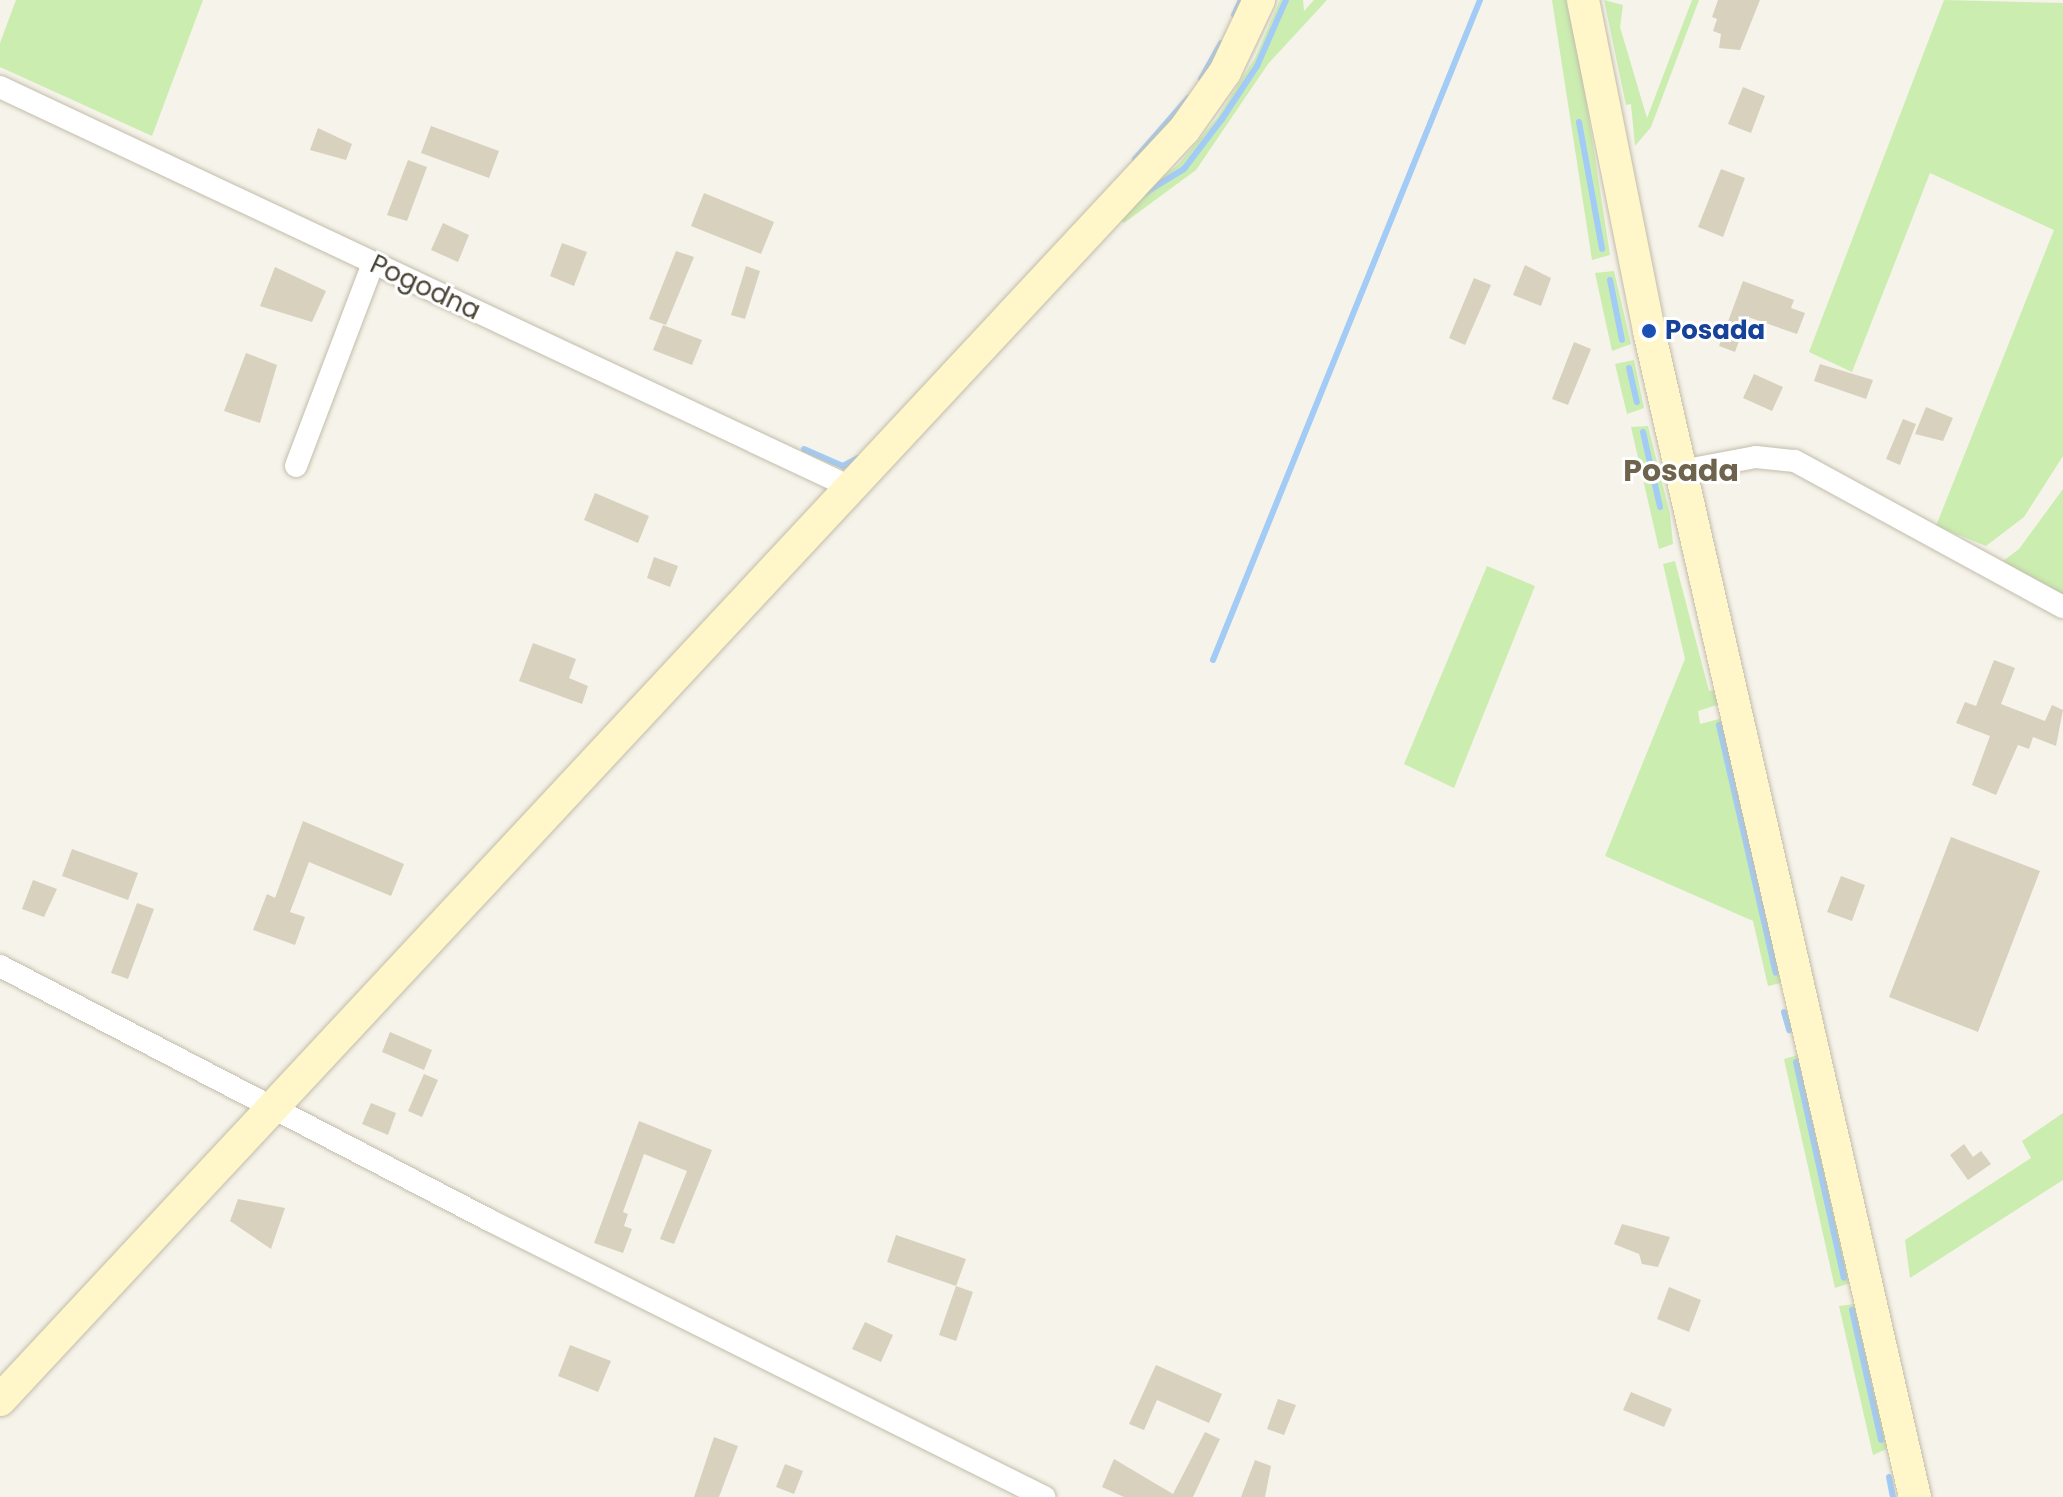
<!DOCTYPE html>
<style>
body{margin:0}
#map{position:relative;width:2063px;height:1497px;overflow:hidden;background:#f6f3ea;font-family:Poppins,sans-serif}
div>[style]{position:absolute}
.green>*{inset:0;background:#cbedb0}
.stream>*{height:6px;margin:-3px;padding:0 3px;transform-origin:3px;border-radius:3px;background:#a2cbf6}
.building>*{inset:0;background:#d8d1be}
.roads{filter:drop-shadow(0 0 2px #c2bdab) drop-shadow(0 0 2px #c2bdab)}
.street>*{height:22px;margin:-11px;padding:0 11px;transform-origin:11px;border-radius:11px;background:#fff}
.secondary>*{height:32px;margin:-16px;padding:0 16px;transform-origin:16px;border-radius:16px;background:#fff7ca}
.dots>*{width:22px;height:22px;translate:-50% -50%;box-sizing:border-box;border:4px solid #fff;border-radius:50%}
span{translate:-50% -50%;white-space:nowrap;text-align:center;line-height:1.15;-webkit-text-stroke:6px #fff;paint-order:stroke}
.street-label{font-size:26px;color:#4b4537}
.transit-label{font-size:26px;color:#164399;font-weight:700}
.left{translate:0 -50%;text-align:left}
.quarter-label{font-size:30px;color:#6e644d;font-weight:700}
</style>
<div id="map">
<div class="green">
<div style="clip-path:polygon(16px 0,203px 0,152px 136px,0 67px,0 43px)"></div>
<div style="clip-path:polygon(1280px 0,1303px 0,1304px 11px,1314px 0,1327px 0,1268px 64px,1196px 170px,1124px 223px,1113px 216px,1178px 165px,1217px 118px,1255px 58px)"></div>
<div style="clip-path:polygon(1552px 0,1566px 0,1581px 67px,1610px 255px,1592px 260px)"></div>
<div style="clip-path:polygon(1604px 0,1623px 5px,1620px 27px,1647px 118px,1692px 0,1699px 0,1651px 127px,1635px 146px,1631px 104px,1626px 105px)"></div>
<div style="clip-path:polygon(1944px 0,2063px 3px,2063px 456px,2024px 517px,1986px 546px,1936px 526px,2054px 230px,1930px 173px,1852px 372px,1809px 352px)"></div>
<div style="clip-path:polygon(1614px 271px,1631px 344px,1612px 351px,1595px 273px)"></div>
<div style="clip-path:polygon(1634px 360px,1644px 408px,1627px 414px,1615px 364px)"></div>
<div style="clip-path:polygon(1648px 426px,1670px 514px,1673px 544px,1659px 549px,1631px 427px)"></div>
<div style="clip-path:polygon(2063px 489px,2063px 598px,2003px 561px,2019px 549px)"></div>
<div style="clip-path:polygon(1675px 561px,1709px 691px,1716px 690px,1720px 704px,1698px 711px,1700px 724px,1723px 718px,1781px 983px,1768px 986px,1753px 921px,1605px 856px,1685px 659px,1663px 564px)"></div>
<div style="clip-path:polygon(1487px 566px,1535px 586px,1454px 788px,1404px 764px)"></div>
<div style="clip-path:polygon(1798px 1055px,1850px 1283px,1835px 1288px,1784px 1059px)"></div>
<div style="clip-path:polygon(2063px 1113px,2063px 1180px,1910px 1278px,1905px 1240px,2031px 1158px,2022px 1141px)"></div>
<div style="clip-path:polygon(1855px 1304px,1889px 1448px,1873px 1455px,1839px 1306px)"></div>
</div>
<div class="stream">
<div style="left:1234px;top:15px;width:17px;rotate:-65deg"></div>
<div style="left:1201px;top:79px;width:41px;rotate:-60.9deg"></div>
<div style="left:1579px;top:122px;width:129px;rotate:79.7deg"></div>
<div style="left:1135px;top:159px;width:81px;rotate:-49deg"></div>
<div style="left:1145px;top:193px;width:46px;rotate:-31.6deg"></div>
<div style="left:1184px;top:169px;width:63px;rotate:-52.8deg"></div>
<div style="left:1222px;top:119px;width:64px;rotate:-56.6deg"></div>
<div style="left:1257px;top:66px;width:72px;rotate:-66.3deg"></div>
<div style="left:1610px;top:280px;width:61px;rotate:78.7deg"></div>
<div style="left:1629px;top:368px;width:35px;rotate:77deg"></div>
<div style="left:1643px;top:432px;width:77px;rotate:77.2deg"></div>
<div style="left:804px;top:449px;width:43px;rotate:23.6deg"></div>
<div style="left:843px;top:466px;width:17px;rotate:-28deg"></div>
<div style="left:1213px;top:660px;width:712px;rotate:-67.97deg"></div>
<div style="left:1719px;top:725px;width:254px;rotate:77.1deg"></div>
<div style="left:1784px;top:1012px;width:19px;rotate:74deg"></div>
<div style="left:1796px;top:1062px;width:221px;rotate:77.5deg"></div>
<div style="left:1852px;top:1310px;width:133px;rotate:77.4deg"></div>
<div style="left:1889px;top:1477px;width:20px;rotate:79deg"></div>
</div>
<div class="building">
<div style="clip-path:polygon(1718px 0,1760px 0,1740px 50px,1719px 48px,1721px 34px,1713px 31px,1717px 19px,1712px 17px)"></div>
<div style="clip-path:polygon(1743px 87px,1765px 96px,1751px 133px,1728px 124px)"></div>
<div style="clip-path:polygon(431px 126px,499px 151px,489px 178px,421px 153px)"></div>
<div style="clip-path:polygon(318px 128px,352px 144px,346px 160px,310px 150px)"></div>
<div style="clip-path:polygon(408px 160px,427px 167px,407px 221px,387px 215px)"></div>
<div style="clip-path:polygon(1721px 169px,1745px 178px,1723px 237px,1698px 227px)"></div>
<div style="clip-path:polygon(704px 193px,774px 222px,761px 254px,691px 226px)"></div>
<div style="clip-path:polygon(443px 223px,469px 235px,458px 262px,431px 250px)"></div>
<div style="clip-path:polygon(562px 243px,587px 252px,574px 286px,550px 276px)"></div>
<div style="clip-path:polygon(676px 251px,694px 257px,666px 325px,649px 319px)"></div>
<div style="clip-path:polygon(1525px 265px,1551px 278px,1541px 306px,1513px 295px)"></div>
<div style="clip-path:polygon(746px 266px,760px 271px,745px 319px,731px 315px)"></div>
<div style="clip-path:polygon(275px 267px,326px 291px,312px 322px,260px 306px)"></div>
<div style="clip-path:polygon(1474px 278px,1491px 285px,1465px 345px,1449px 338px)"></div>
<div style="clip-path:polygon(1743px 281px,1794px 300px,1791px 308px,1805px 313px,1797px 334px,1748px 317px,1735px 352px,1719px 346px)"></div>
<div style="clip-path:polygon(663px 325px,702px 340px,692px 365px,653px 350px)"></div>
<div style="clip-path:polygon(1574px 342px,1591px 349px,1568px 405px,1552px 399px)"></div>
<div style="clip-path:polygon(246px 353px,277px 365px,260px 423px,224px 411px)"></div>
<div style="clip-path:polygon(1820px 364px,1873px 380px,1866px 399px,1814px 381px)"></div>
<div style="clip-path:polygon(1754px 374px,1783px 387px,1772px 411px,1743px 398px)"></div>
<div style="clip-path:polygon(1926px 407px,1953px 418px,1943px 441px,1915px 434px)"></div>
<div style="clip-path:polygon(1903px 419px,1916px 424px,1900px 465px,1886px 459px)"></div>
<div style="clip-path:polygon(595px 493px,649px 516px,638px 543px,584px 520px)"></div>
<div style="clip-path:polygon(654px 557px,678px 566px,670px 587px,647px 578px)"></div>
<div style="clip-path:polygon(533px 643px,576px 659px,569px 678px,588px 686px,582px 704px,519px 681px)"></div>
<div style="clip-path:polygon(1994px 660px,2015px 668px,2001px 704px,2045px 721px,2052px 705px,2063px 710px,2056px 746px,2033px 737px,2029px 749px,2018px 745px,1996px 795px,1972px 785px,1990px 736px,1956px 723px,1965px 702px,1976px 706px)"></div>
<div style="clip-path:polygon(303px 821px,404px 864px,391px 896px,309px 862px,290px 912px,305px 917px,295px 945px,253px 930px,267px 894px,275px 898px)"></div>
<div style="clip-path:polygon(1951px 837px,2040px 871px,1978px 1032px,1889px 997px)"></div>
<div style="clip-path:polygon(72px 849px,138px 873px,128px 900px,62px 876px)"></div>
<div style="clip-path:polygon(1841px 876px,1865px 885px,1852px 921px,1827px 912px)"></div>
<div style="clip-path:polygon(33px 880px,57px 889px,44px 917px,22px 909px)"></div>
<div style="clip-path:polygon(137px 903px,154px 909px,128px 979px,111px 973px)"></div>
<div style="clip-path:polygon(390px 1032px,432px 1050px,424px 1070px,382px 1052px)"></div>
<div style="clip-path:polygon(424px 1074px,438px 1080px,422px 1117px,408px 1111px)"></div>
<div style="clip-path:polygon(371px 1103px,396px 1113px,388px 1135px,362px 1124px)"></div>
<div style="clip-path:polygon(639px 1121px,712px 1150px,674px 1244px,660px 1239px,687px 1171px,644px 1154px,623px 1212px,628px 1214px,624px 1226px,632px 1229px,623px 1253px,594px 1243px)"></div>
<div style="clip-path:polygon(1964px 1144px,1973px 1157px,1981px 1151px,1991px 1164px,1968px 1180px,1950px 1155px)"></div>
<div style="clip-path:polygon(238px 1199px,285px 1208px,271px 1249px,230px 1221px)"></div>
<div style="clip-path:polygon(1622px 1224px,1670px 1237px,1658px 1267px,1642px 1264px,1639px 1254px,1614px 1244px)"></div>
<div style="clip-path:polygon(896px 1235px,966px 1259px,956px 1286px,887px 1262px)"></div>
<div style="clip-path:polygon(956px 1286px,973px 1292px,956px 1341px,939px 1335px)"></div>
<div style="clip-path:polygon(1669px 1287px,1701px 1300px,1689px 1332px,1657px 1319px)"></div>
<div style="clip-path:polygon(865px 1322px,893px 1335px,881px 1362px,852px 1349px)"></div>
<div style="clip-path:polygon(570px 1345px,611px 1361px,598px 1392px,558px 1376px)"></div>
<div style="clip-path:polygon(1156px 1365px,1222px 1394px,1209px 1423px,1157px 1400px,1144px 1430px,1129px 1424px)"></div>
<div style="clip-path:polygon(1631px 1392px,1672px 1409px,1664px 1427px,1623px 1410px)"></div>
<div style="clip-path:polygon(1278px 1399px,1296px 1405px,1284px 1435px,1267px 1429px)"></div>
<div style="clip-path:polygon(1205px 1432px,1220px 1439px,1193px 1497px,1124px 1497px,1102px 1487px,1114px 1459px,1173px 1494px)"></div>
<div style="clip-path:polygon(714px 1437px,738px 1446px,719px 1497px,694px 1497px)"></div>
<div style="clip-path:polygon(1255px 1460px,1271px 1466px,1265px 1497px,1241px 1497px)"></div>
<div style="clip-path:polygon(785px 1464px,803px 1471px,794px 1494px,776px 1487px)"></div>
</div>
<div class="roads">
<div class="street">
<div style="left:0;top:87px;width:939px;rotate:25.2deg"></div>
<div style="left:296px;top:466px;width:217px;rotate:-69.2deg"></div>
<div style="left:1681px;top:471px;width:76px;rotate:-10.6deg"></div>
<div style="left:1756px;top:457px;width:39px;rotate:6deg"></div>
<div style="left:1795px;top:461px;width:305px;rotate:28.6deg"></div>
<div style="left:0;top:966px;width:549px;rotate:27.45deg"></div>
<div style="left:487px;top:1219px;width:623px;rotate:26.52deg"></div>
</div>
<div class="secondary">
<div style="left:1583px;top:0;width:338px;rotate:78.7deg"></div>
<div style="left:1649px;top:331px;width:1196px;rotate:77.15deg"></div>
<div style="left:0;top:1400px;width:1736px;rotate:-47.01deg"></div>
<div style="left:1184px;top:130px;width:71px;rotate:-54.7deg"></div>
<div style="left:1225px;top:72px;width:80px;rotate:-64.7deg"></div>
</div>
</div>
<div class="dots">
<div style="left:1649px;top:331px;background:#1a4fb4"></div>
</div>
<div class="street-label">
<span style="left:425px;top:288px;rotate:25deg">Pogodna</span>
</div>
<div class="transit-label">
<span class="left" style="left:1665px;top:331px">Posada</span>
</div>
<div class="quarter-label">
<span style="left:1681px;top:471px">Posada</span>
</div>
</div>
